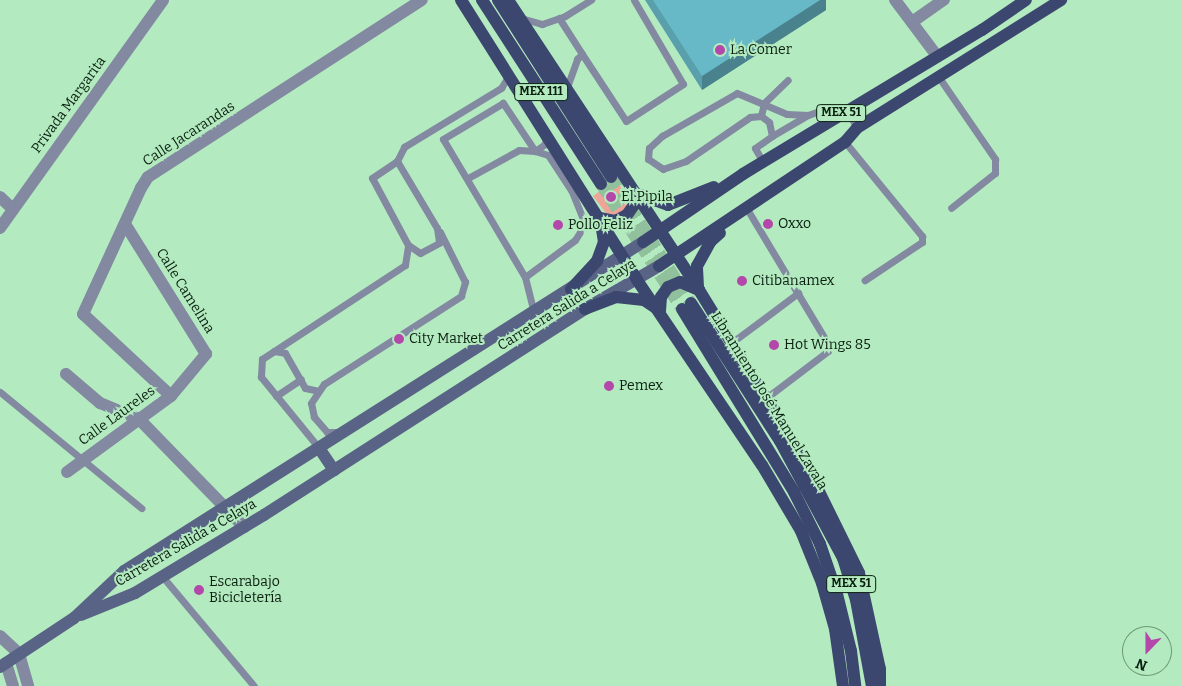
<!DOCTYPE html>
<meta charset="utf-8">
<style>
body{margin:0}
#map{position:relative;width:1182px;height:686px;overflow:hidden;background:#b3eabf;font-family:Bitter,serif}
div>[style]{position:absolute}
.green>*{inset:0;background:#eea496}
.primary-tunnel>*{height:12px;margin-top:-6px;transform-origin:0;background:repeating-linear-gradient(90deg,#91c19c 0 12px,transparent 0 18px)}
.lane>*{height:7px;margin:-3.5px;padding:0 3.5px;transform-origin:3.5px;border-radius:3.5px;background:#8289a1}
.street>*{height:12px;margin:-6px;padding:0 6px;transform-origin:6px;border-radius:6px;background:#8289a1}
.secondary>*{height:12px;margin:-6px;padding:0 6px;transform-origin:6px;border-radius:6px;background:#586385}
.primary>*{height:12px;margin:-6px;padding:0 6px;transform-origin:6px;border-radius:6px;background:#3c476f}
.wall>*{inset:0;background:#599fac}
.shaded-wall>*{inset:0;background:#49828c}
.building>*{inset:0;background:#68b9c8}
.dots>*{width:14px;height:14px;translate:-50% -50%;box-sizing:border-box;border:2px solid #b3eabf;border-radius:50%}
span{translate:-50% -50%;white-space:nowrap;text-align:center;line-height:1.15;-webkit-text-stroke:4px #b3eabf;paint-order:stroke}
.shield-label span{padding:1px 4px;background:#b3eabf;border:1px solid;border-radius:4px;-webkit-text-stroke-width:0}
.shield-label{font-size:12px;color:#0a1f10;font-weight:700}
.poi-label{font-size:14px;color:#0a1f10}
.left{translate:0 -50%;text-align:left}
.street-label{font-size:14px;color:#0a1f10}
.north{position:absolute;left:1122px;top:626px;width:50px;height:50px;box-sizing:border-box;background:#b3eabf;border:1px solid #6f9979;border-radius:50%;rotate:202deg;font-size:14px;font-weight:700;line-height:20px;text-align:center;color:#0a1f10}
.north::after{content:'';display:block;margin:auto;width:18px;height:22px;background:#b348aa;clip-path:polygon(50% 0,100% 100%,50% 72%,0 100%)}
</style>
<div id="map">
<div class="green">
<div style="clip-path:polygon(616px 180px,629px 198px,625px 211px,615px 215px,606px 213px,593px 196px)"></div>
</div>
<div class="primary-tunnel">
<div style="left:611px;top:177px;width:149px;rotate:57.6deg"></div>
<div style="left:601px;top:184px;width:149px;rotate:57.1deg"></div>
</div>
<div class="lane">
<div style="left:521px;top:18px;width:22px;rotate:16deg"></div>
<div style="left:542px;top:24px;width:24px;rotate:-19deg"></div>
<div style="left:565px;top:16px;width:31px;rotate:-32deg"></div>
<div style="left:559px;top:18px;width:43px;rotate:57.4deg"></div>
<div style="left:938px;top:76px;width:101px;rotate:55.5deg"></div>
<div style="left:995px;top:159px;width:14px;rotate:90deg"></div>
<div style="left:995px;top:173px;width:56px;rotate:141.5deg"></div>
<div style="left:567px;top:87px;width:30px;rotate:-70deg"></div>
<div style="left:577px;top:59px;width:7px;rotate:-45deg"></div>
<div style="left:582px;top:54px;width:80px;rotate:56.7deg"></div>
<div style="left:626px;top:121px;width:68px;rotate:-33deg"></div>
<div style="left:683px;top:84px;width:97px;rotate:-120.3deg"></div>
<div style="left:761px;top:116px;width:13px;rotate:-77deg"></div>
<div style="left:764px;top:103px;width:33px;rotate:-44deg"></div>
<div style="left:772px;top:136px;width:42px;rotate:-30.3deg"></div>
<div style="left:845px;top:142px;width:122px;rotate:50.7deg"></div>
<div style="left:922px;top:236px;width:6px;rotate:90deg"></div>
<div style="left:922px;top:242px;width:69px;rotate:146.3deg"></div>
<div style="left:397px;top:161px;width:78px;rotate:59.2deg"></div>
<div style="left:437px;top:228px;width:15px;rotate:82deg"></div>
<div style="left:439px;top:243px;width:21px;rotate:152deg"></div>
<div style="left:420px;top:253px;width:14px;rotate:-146deg"></div>
<div style="left:408px;top:245px;width:76px;rotate:-118.2deg"></div>
<div style="left:372px;top:178px;width:30px;rotate:-34deg"></div>
<div style="left:397px;top:161px;width:16px;rotate:-63deg"></div>
<div style="left:404px;top:147px;width:114px;rotate:-31.3deg"></div>
<div style="left:501px;top:88px;width:15px;rotate:-58deg"></div>
<div style="left:763px;top:162px;width:16px;rotate:-120deg"></div>
<div style="left:755px;top:148px;width:21px;rotate:-35deg"></div>
<div style="left:772px;top:136px;width:14px;rotate:-102deg"></div>
<div style="left:769px;top:122px;width:10px;rotate:-143deg"></div>
<div style="left:761px;top:116px;width:11px;rotate:175deg"></div>
<div style="left:750px;top:117px;width:78px;rotate:145.5deg"></div>
<div style="left:686px;top:161px;width:24px;rotate:161deg"></div>
<div style="left:663px;top:169px;width:18px;rotate:-146deg"></div>
<div style="left:648px;top:159px;width:11px;rotate:-85deg"></div>
<div style="left:649px;top:148px;width:18px;rotate:-43deg"></div>
<div style="left:662px;top:136px;width:86px;rotate:-29.8deg"></div>
<div style="left:737px;top:93px;width:54px;rotate:22.8deg"></div>
<div style="left:787px;top:114px;width:21px;rotate:3deg"></div>
<div style="left:808px;top:115px;width:18px;rotate:-19deg"></div>
<div style="left:825px;top:109px;width:22px;rotate:3deg"></div>
<div style="left:847px;top:110px;width:21px;rotate:61deg"></div>
<div style="left:468px;top:178px;width:58px;rotate:-28.8deg"></div>
<div style="left:519px;top:150px;width:16px;rotate:4deg"></div>
<div style="left:535px;top:151px;width:12px;rotate:-35deg"></div>
<div style="left:545px;top:144px;width:9px;rotate:-84deg"></div>
<div style="left:747px;top:209px;width:155px;rotate:59deg"></div>
<div style="left:827px;top:342px;width:9px;rotate:84deg"></div>
<div style="left:828px;top:351px;width:78px;rotate:142.8deg"></div>
<div style="left:525px;top:277px;width:62px;rotate:-36.5deg"></div>
<div style="left:575px;top:240px;width:19px;rotate:-58deg"></div>
<div style="left:585px;top:224px;width:37px;rotate:-112deg"></div>
<div style="left:571px;top:190px;width:42px;rotate:-123.3deg"></div>
<div style="left:548px;top:155px;width:14px;rotate:-163deg"></div>
<div style="left:535px;top:151px;width:58px;rotate:-123.7deg"></div>
<div style="left:503px;top:103px;width:70px;rotate:149deg"></div>
<div style="left:443px;top:139px;width:161px;rotate:59.3deg"></div>
<div style="left:525px;top:277px;width:36px;rotate:76deg"></div>
<div style="left:731px;top:343px;width:84px;rotate:-36.7deg"></div>
<div style="left:274px;top:351px;width:11px;rotate:10deg"></div>
<div style="left:285px;top:353px;width:40px;rotate:60.3deg"></div>
<div style="left:305px;top:388px;width:14px;rotate:12deg"></div>
<div style="left:0;top:392px;width:183px;rotate:39.4deg"></div>
<div style="left:276px;top:396px;width:30px;rotate:-34deg"></div>
<div style="left:341px;top:432px;width:14px;rotate:180deg"></div>
<div style="left:327px;top:432px;width:20px;rotate:-131deg"></div>
<div style="left:314px;top:417px;width:14px;rotate:-102deg"></div>
<div style="left:311px;top:403px;width:23px;rotate:-56deg"></div>
<div style="left:324px;top:384px;width:163px;rotate:-32.7deg"></div>
<div style="left:461px;top:296px;width:15px;rotate:-74deg"></div>
<div style="left:465px;top:282px;width:56px;rotate:-116.6deg"></div>
<div style="left:319px;top:448px;width:92px;rotate:-129.2deg"></div>
<div style="left:261px;top:377px;width:18px;rotate:-87deg"></div>
<div style="left:262px;top:359px;width:171px;rotate:-33.3deg"></div>
<div style="left:405px;top:265px;width:20px;rotate:-81deg"></div>
<div style="left:162px;top:576px;width:143px;rotate:50.1deg"></div>
</div>
<div class="street">
<div style="left:895px;top:0;width:70px;rotate:53.1deg"></div>
<div style="left:912px;top:22px;width:39px;rotate:-35deg"></div>
<div style="left:0;top:197px;width:18px;rotate:43deg"></div>
<div style="left:0;top:228px;width:280px;rotate:-54.4deg"></div>
<div style="left:66px;top:374px;width:45px;rotate:40.5deg"></div>
<div style="left:100px;top:403px;width:42px;rotate:22.3deg"></div>
<div style="left:139px;top:419px;width:151px;rotate:45.8deg"></div>
<div style="left:171px;top:396px;width:120px;rotate:-137deg"></div>
<div style="left:83px;top:314px;width:139px;rotate:-65.3deg"></div>
<div style="left:141px;top:188px;width:13px;rotate:-58deg"></div>
<div style="left:148px;top:177px;width:326px;rotate:-32.9deg"></div>
<div style="left:67px;top:472px;width:129px;rotate:-36.2deg"></div>
<div style="left:171px;top:396px;width:55px;rotate:-50.2deg"></div>
<div style="left:206px;top:354px;width:153px;rotate:-121.9deg"></div>
<div style="left:0;top:636px;width:26px;rotate:43deg"></div>
<div style="left:19px;top:654px;width:33px;rotate:74deg"></div>
<div style="left:6px;top:663px;width:24px;rotate:73deg"></div>
</div>
<div class="secondary">
<div style="left:319px;top:448px;width:27px;rotate:56deg"></div>
<div style="left:81px;top:615px;width:58px;rotate:-22.2deg"></div>
<div style="left:135px;top:593px;width:151px;rotate:-31.2deg"></div>
<div style="left:264px;top:515px;width:381px;rotate:-32.7deg"></div>
<div style="left:585px;top:309px;width:86px;rotate:-30.2deg"></div>
<div style="left:0;top:667px;width:89px;rotate:-33.5deg"></div>
<div style="left:74px;top:618px;width:69px;rotate:-43.2deg"></div>
<div style="left:124px;top:571px;width:614px;rotate:-32.37deg"></div>
</div>
<div class="primary">
<div style="left:461px;top:0;width:331px;rotate:57.8deg"></div>
<div style="left:637px;top:280px;width:223px;rotate:56deg"></div>
<div style="left:762px;top:465px;width:77px;rotate:59.4deg"></div>
<div style="left:801px;top:531px;width:56px;rotate:68deg"></div>
<div style="left:822px;top:583px;width:48px;rotate:74.2deg"></div>
<div style="left:835px;top:629px;width:58px;rotate:82deg"></div>
<div style="left:482px;top:0;width:219px;rotate:57.1deg"></div>
<div style="left:498px;top:0;width:210px;rotate:57.4deg"></div>
<div style="left:508px;top:0;width:347px;rotate:56.6deg"></div>
<div style="left:699px;top:290px;width:198px;rotate:58.4deg"></div>
<div style="left:803px;top:459px;width:127px;rotate:63.8deg"></div>
<div style="left:859px;top:573px;width:98px;rotate:77.7deg"></div>
<div style="left:880px;top:669px;width:17px;rotate:90deg"></div>
<div style="left:635px;top:193px;width:35px;rotate:20deg"></div>
<div style="left:668px;top:205px;width:49px;rotate:-21.4deg"></div>
<div style="left:601px;top:218px;width:14px;rotate:12deg"></div>
<div style="left:615px;top:221px;width:13px;rotate:-27deg"></div>
<div style="left:627px;top:215px;width:12px;rotate:-55deg"></div>
<div style="left:634px;top:205px;width:12px;rotate:-85deg"></div>
<div style="left:643px;top:242px;width:121px;rotate:-34.2deg"></div>
<div style="left:743px;top:174px;width:279px;rotate:-31.1deg"></div>
<div style="left:982px;top:30px;width:53px;rotate:-34.3deg"></div>
<div style="left:659px;top:266px;width:224px;rotate:-33.7deg"></div>
<div style="left:845px;top:142px;width:18px;rotate:-49deg"></div>
<div style="left:857px;top:128px;width:241px;rotate:-32.1deg"></div>
<div style="left:698px;top:287px;width:21px;rotate:-93deg"></div>
<div style="left:697px;top:266px;width:29px;rotate:-61deg"></div>
<div style="left:711px;top:241px;width:12px;rotate:-42deg"></div>
<div style="left:571px;top:289px;width:38px;rotate:-47deg"></div>
<div style="left:597px;top:261px;width:20px;rotate:-70deg"></div>
<div style="left:604px;top:242px;width:19px;rotate:-99deg"></div>
<div style="left:691px;top:303px;width:164px;rotate:57.2deg"></div>
<div style="left:780px;top:441px;width:133px;rotate:61.7deg"></div>
<div style="left:843px;top:558px;width:44px;rotate:72.8deg"></div>
<div style="left:856px;top:600px;width:87px;rotate:79.5deg"></div>
<div style="left:585px;top:309px;width:33px;rotate:-21deg"></div>
<div style="left:616px;top:297px;width:28px;rotate:6deg"></div>
<div style="left:644px;top:300px;width:14px;rotate:34deg"></div>
<div style="left:682px;top:309px;width:215px;rotate:58.5deg"></div>
<div style="left:794px;top:492px;width:58px;rotate:63.4deg"></div>
<div style="left:820px;top:544px;width:53px;rotate:71.2deg"></div>
<div style="left:837px;top:594px;width:59px;rotate:76.2deg"></div>
<div style="left:851px;top:651px;width:35px;rotate:83deg"></div>
<div style="left:660px;top:311px;width:14px;rotate:-86deg"></div>
<div style="left:661px;top:297px;width:12px;rotate:-55deg"></div>
<div style="left:668px;top:287px;width:13px;rotate:-23deg"></div>
<div style="left:680px;top:282px;width:21px;rotate:23deg"></div>
</div>
<div class="wall">
<div style="clip-path:polygon(645px 0,826px 0,826px 10px,702px 90px)"></div>
</div>
<div class="shaded-wall">
<div style="clip-path:polygon(820px 0,826px 0,826px 10px,702px 90px,702px 76px)"></div>
</div>
<div class="building">
<div style="clip-path:polygon(653px 0,820px 0,702px 76px)"></div>
</div>
<div class="dots">
<div style="left:720px;top:50px;background:#b348aa"></div>
<div style="left:611px;top:197px;background:#b348aa"></div>
<div style="left:768px;top:224px;background:#b348aa"></div>
<div style="left:558px;top:225px;background:#b348aa"></div>
<div style="left:742px;top:281px;background:#b348aa"></div>
<div style="left:399px;top:339px;background:#b348aa"></div>
<div style="left:774px;top:345px;background:#b348aa"></div>
<div style="left:609px;top:386px;background:#b348aa"></div>
<div style="left:199px;top:590px;background:#b348aa"></div>
</div>
<div class="shield-label">
<span style="left:541px;top:92px">MEX 111</span>
<span style="left:841px;top:113px">MEX 51</span>
<span style="left:851px;top:584px">MEX 51</span>
</div>
<div class="poi-label">
<span class="left" style="left:730px;top:50px">La Comer</span>
<span class="left" style="left:621px;top:197px">El Pipila</span>
<span class="left" style="left:778px;top:224px">Oxxo</span>
<span class="left" style="left:568px;top:225px">Pollo Feliz</span>
<span class="left" style="left:752px;top:281px">Citibanamex</span>
<span class="left" style="left:409px;top:339px">City Market</span>
<span class="left" style="left:784px;top:345px">Hot Wings 85</span>
<span class="left" style="left:619px;top:386px">Pemex</span>
<span class="left" style="left:209px;top:590px">Escarabajo<br>Bicicletería</span>
</div>
<div class="street-label">
<span style="left:69px;top:105px;rotate:-54deg">Privada Margarita</span>
<span style="left:189px;top:134px;rotate:-33deg">Calle Jacarandas</span>
<span style="left:185px;top:291px;rotate:58deg">Calle Camelina</span>
<span style="left:567px;top:305px;rotate:-32deg">Carretera Salida a Celaya</span>
<span style="left:769px;top:401px;rotate:58deg">Libramiento José Manuel Zavala</span>
<span style="left:117px;top:416px;rotate:-36deg">Calle Laureles</span>
<span style="left:186px;top:543px;rotate:-30deg">Carretera Salida a Celaya</span>
</div>
<div class="north">N</div>
</div>
